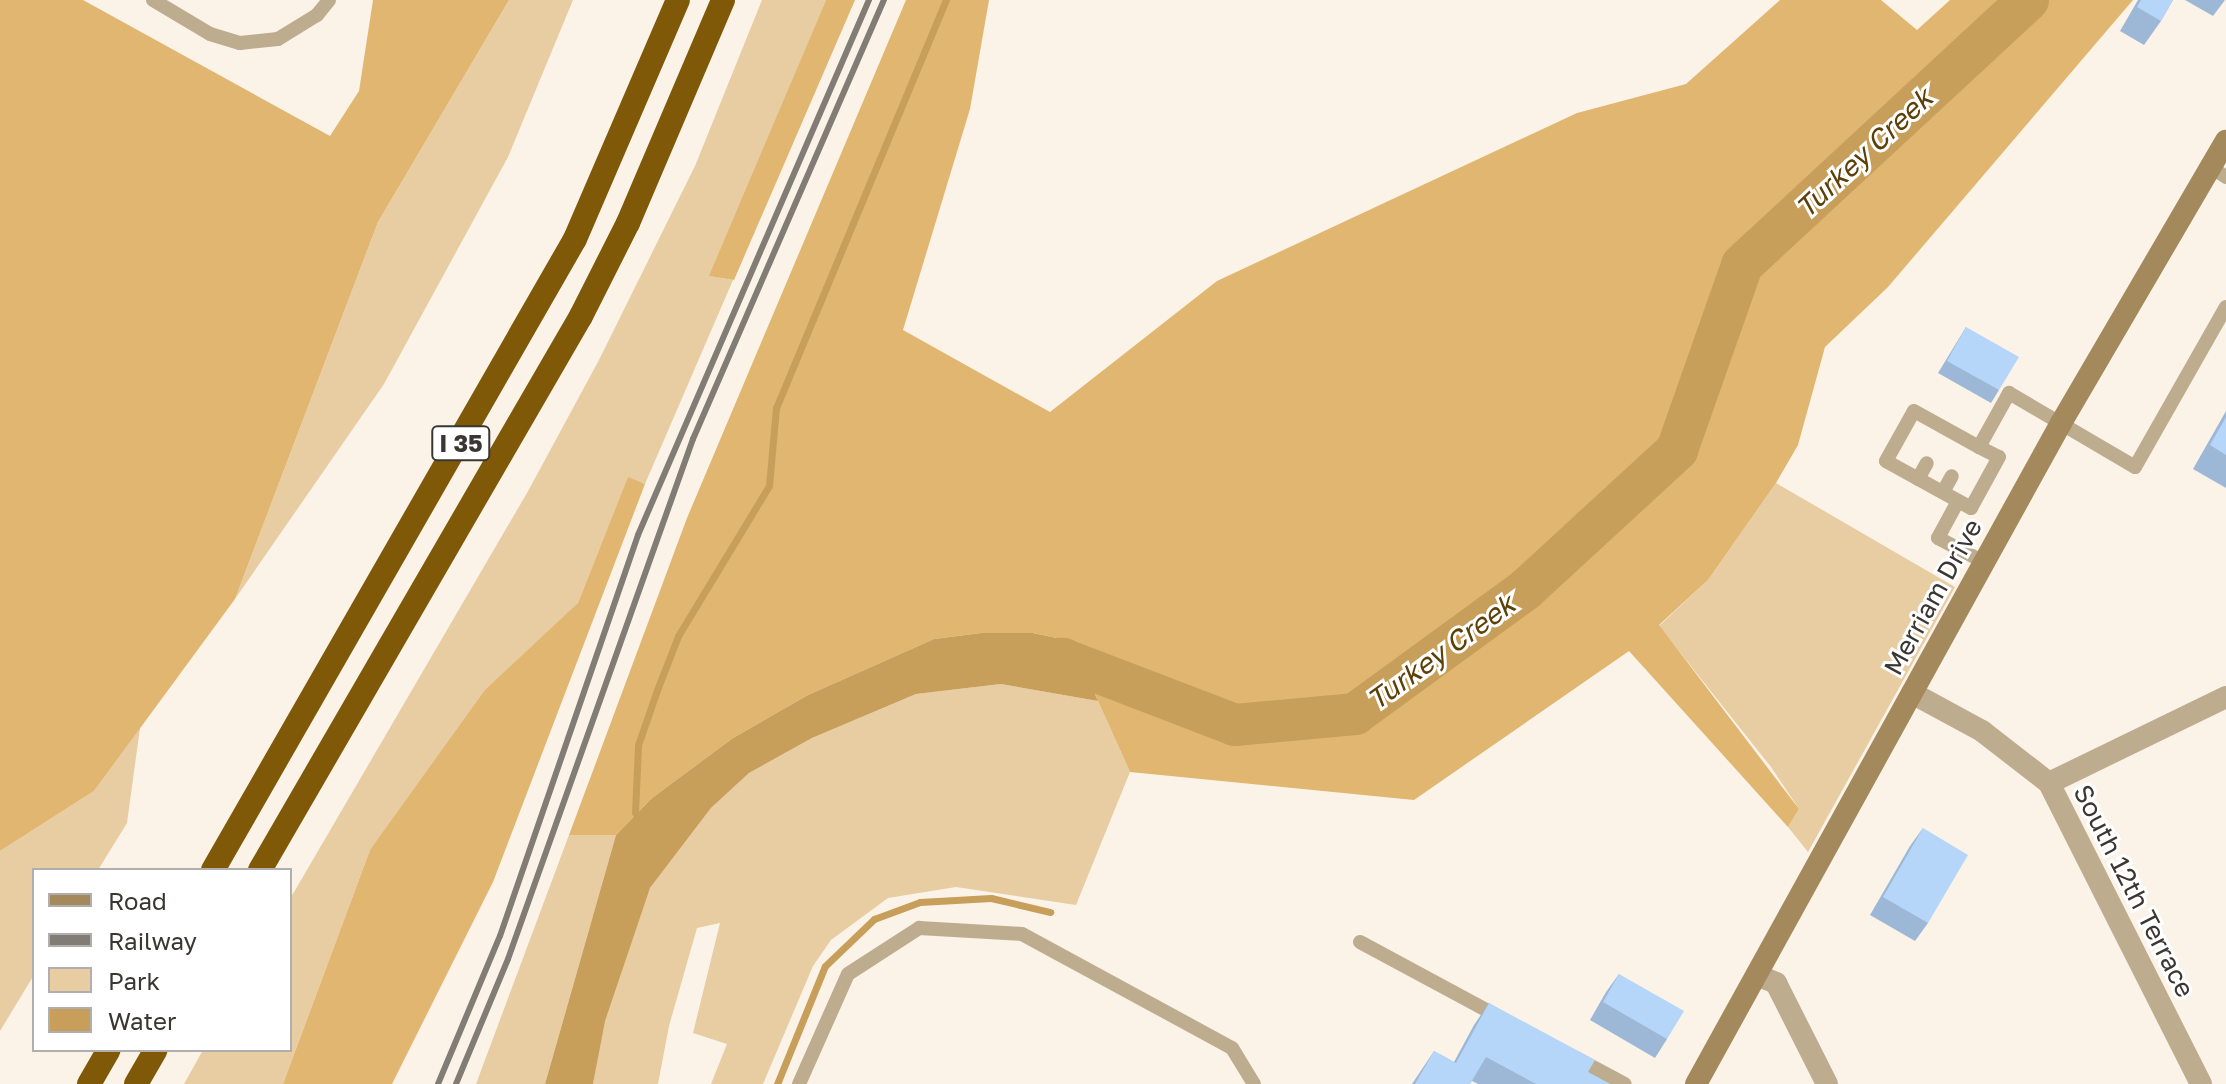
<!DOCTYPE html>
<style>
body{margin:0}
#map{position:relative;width:2226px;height:1084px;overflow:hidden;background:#fbf3e7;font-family:"Golos Text",sans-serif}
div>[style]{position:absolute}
.green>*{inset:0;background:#e8cca2}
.forest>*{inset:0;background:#e0b671}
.water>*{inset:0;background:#c89f5a}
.stream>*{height:7px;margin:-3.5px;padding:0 3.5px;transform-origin:3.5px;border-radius:3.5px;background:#c89f5a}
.river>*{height:42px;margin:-21px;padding:0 21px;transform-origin:21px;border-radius:21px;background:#c89f5a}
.service>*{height:14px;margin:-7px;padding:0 7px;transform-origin:7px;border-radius:7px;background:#beac8f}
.minor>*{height:22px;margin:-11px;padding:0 11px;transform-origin:11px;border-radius:11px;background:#beac8f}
.secondary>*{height:22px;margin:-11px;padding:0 11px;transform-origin:11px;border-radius:11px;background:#a4895d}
.motorway>*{height:24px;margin:-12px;padding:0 12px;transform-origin:12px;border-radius:12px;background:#7f5907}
.rail>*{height:6px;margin:-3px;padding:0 3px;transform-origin:3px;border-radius:3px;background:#817c75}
.wall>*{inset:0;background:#9db8d6}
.building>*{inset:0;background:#b6d6f9}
span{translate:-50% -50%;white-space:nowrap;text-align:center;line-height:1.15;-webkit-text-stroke:6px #fff;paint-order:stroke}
.shield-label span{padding:2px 6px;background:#fff;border:2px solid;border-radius:6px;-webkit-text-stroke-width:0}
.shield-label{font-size:24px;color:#3a3733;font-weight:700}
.street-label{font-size:26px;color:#3a3733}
.water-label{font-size:28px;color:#5c4007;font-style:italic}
.legend{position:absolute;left:32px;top:868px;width:260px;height:184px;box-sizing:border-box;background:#fff;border:2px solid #b0afad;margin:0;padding:10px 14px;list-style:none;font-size:24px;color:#3a3733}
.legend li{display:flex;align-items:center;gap:16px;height:40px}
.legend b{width:40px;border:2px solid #b0afad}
</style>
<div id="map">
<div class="green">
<div style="clip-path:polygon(509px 0,573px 0,508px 157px,384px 384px,235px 599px,378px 222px)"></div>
<div style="clip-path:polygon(762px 0,826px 0,710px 276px,733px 280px,645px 484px,628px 478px,578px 603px,370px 850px,283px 1084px,184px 1084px,203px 1050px,290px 1050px,290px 899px,527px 493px,599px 360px,695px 166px)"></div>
<div style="clip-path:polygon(1776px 483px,1955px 587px,1808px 852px,1788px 827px,1799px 809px,1771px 767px,1659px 626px,1708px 580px)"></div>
<div style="clip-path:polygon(1001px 684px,1098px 701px,1130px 772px,1076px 905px,956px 887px,888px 898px,831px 940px,813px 966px,763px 1084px,711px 1084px,727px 1044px,693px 1033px,720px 923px,697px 928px,669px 1026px,658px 1084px,593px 1084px,604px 1021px,641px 908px,650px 888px,711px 808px,749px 773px,812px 738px,916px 694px)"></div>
<div style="clip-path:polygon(140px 728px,127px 823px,98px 870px,34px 870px,34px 975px,0 1031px,0 851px,94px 791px)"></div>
<div style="clip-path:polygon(569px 835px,616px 835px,545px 1084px,476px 1084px)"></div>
</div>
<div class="forest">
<div style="clip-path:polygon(0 0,83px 0,330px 136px,359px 91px,373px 0,509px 0,378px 222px,235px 599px,94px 791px,0 851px)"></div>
<div style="clip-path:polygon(826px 0,855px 0,734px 280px,709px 276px)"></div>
<div style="clip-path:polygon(906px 0,989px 0,970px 109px,903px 330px,1050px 412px,1217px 281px,1577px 113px,1686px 84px,1780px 0,1881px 0,1917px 30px,1950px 0,2133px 0,1888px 287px,1825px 347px,1798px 445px,1776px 483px,1708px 580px,1659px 625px,1799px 809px,1788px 827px,1629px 651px,1414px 800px,1130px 772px,1071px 641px,1033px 633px,981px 633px,934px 639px,808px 695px,733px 738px,652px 798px,616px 835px,569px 835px,687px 518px)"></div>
<div style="clip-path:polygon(628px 477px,645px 484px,493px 882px,392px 1084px,283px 1084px,370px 850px,485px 690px,578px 603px)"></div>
</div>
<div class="water">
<div style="clip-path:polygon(981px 633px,1033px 633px,1071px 641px,1098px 701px,1001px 684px,916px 694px,812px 738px,749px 773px,711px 808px,650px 888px,605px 1021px,593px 1084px,545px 1084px,616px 835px,652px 798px,733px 738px,808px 695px,934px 639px)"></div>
</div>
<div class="stream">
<div style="left:640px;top:821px;width:10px;rotate:-119deg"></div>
<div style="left:635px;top:812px;width:67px;rotate:-87.4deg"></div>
<div style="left:638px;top:745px;width:58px;rotate:-70.9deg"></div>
<div style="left:657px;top:690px;width:58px;rotate:-68.7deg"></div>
<div style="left:678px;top:636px;width:175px;rotate:-58.8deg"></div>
<div style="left:769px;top:486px;width:78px;rotate:-84.9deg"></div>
<div style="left:776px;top:408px;width:442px;rotate:-67.4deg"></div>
<div style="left:777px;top:1084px;width:127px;rotate:-67.9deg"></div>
<div style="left:825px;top:966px;width:68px;rotate:-43.8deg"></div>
<div style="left:874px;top:919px;width:49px;rotate:-20.3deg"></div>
<div style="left:920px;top:902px;width:71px;rotate:-3.2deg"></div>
<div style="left:991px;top:898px;width:61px;rotate:13.3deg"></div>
</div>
<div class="river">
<div style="left:1028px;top:660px;width:35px;rotate:-2deg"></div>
<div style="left:1063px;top:659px;width:184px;rotate:21deg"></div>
<div style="left:1235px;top:725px;width:121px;rotate:-5.2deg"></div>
<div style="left:1355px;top:714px;width:210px;rotate:-36.1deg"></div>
<div style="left:1525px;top:590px;width:207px;rotate:-42.6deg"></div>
<div style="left:1677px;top:450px;width:196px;rotate:-70.6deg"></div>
<div style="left:1742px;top:265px;width:390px;rotate:-42.8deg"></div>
</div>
<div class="service">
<div style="left:153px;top:0;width:66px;rotate:30.8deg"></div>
<div style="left:210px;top:34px;width:31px;rotate:17deg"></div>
<div style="left:240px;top:43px;width:38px;rotate:-6deg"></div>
<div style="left:278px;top:39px;width:46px;rotate:-31.6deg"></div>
<div style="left:317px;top:15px;width:19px;rotate:-51deg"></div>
<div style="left:2211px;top:167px;width:18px;rotate:34deg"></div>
<div style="left:1979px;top:447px;width:22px;rotate:27deg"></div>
<div style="left:1999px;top:457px;width:58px;rotate:118.8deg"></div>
<div style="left:1971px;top:508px;width:97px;rotate:-151.1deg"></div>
<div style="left:1886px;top:461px;width:57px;rotate:-60.8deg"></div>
<div style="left:1914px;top:411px;width:74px;rotate:29deg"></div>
<div style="left:1979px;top:447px;width:62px;rotate:-60.9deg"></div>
<div style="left:2009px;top:393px;width:146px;rotate:30.4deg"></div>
<div style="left:2135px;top:467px;width:184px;rotate:-60.4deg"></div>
<div style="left:1918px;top:479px;width:18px;rotate:-61deg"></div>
<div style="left:1943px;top:492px;width:18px;rotate:-61deg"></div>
<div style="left:1958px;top:501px;width:42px;rotate:118.4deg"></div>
<div style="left:1938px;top:538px;width:52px;rotate:27.6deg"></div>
<div style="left:1360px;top:942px;width:160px;rotate:28.3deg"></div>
<div style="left:1576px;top:1058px;width:55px;rotate:28deg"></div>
<div style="left:799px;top:1084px;width:120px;rotate:-66deg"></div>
<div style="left:848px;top:974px;width:85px;rotate:-32.9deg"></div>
<div style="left:919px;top:928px;width:103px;rotate:3.3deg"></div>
<div style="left:1022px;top:934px;width:239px;rotate:28.5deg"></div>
<div style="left:1232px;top:1048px;width:42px;rotate:58.6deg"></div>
</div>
<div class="minor">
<div style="left:1912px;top:693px;width:80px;rotate:28.5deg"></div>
<div style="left:1982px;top:731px;width:85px;rotate:37.8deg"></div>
<div style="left:2049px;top:783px;width:337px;rotate:63.2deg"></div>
<div style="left:2049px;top:783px;width:197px;rotate:-25.9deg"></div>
<div style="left:1757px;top:975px;width:21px;rotate:23deg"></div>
<div style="left:1776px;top:983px;width:113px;rotate:63.2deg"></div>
</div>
<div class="secondary">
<div style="left:1696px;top:1084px;width:755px;rotate:-61.09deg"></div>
<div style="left:2061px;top:423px;width:327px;rotate:-59.7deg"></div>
</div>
<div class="motorway">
<div style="left:213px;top:870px;width:727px;rotate:-60.16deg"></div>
<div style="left:575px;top:239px;width:260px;rotate:-66.7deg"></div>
<div style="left:260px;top:870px;width:640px;rotate:-59.91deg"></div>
<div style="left:581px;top:316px;width:104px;rotate:-63.2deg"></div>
<div style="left:628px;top:223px;width:242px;rotate:-66.9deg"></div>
<div style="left:89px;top:1084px;width:39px;rotate:-60deg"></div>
<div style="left:136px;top:1084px;width:39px;rotate:-60deg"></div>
</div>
<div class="rail">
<div style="left:438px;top:1084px;width:160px;rotate:-67.3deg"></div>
<div style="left:500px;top:936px;width:424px;rotate:-71deg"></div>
<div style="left:638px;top:535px;width:583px;rotate:-66.65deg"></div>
<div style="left:456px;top:1084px;width:135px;rotate:-67.4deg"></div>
<div style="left:508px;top:959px;width:552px;rotate:-70.42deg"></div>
<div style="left:693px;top:439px;width:479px;rotate:-66.5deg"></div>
</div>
<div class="wall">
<div style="clip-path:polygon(2138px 0,2173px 0,2161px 21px,2144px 45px,2120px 31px)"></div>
<div style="clip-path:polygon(2185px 0,2225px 0,2213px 16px)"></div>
<div style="clip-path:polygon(1966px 327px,1999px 390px,1991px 403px,1938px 373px)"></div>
<div style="clip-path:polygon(2226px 411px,2226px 488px,2193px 469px)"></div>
<div style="clip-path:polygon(1923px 828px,1928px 923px,1915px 941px,1870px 915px,1910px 846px)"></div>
<div style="clip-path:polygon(1619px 974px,1667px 1039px,1655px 1058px,1590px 1020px,1606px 992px)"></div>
<div style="clip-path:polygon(1489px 1003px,1588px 1072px,1610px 1084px,1478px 1084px,1472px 1081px,1470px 1084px,1412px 1084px,1434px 1051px,1454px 1062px,1474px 1025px)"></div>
</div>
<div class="building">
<div style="clip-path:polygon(2141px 0,2173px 0,2161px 21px,2137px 7px)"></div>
<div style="clip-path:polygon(1966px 327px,2019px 357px,1999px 390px,1947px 361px)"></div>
<div style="clip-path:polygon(2226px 417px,2226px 455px,2210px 445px)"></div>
<div style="clip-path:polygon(1923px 828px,1968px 855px,1928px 923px,1883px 897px)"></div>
<div style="clip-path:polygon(1619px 974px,1684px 1011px,1667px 1039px,1603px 1002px)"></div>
<div style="clip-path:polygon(1489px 1003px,1595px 1060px,1588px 1072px,1610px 1084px,1536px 1084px,1486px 1057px,1470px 1084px,1415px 1084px,1434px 1051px,1456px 1063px)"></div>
</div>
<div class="shield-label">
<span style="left:461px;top:443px">I 35</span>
</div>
<div class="street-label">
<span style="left:1933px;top:597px;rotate:-61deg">Merriam Drive</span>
<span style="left:2134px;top:891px;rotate:63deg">South 12th Terrace</span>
</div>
<div class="water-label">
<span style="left:1864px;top:153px;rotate:-43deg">Turkey Creek</span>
<span style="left:1441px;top:652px;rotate:-36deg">Turkey Creek</span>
</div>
<ul class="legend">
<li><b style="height:10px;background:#a4895d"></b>Road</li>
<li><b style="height:10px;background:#817c75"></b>Railway</li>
<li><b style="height:22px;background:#e8cca2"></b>Park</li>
<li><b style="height:22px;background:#c89f5a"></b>Water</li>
</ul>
</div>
